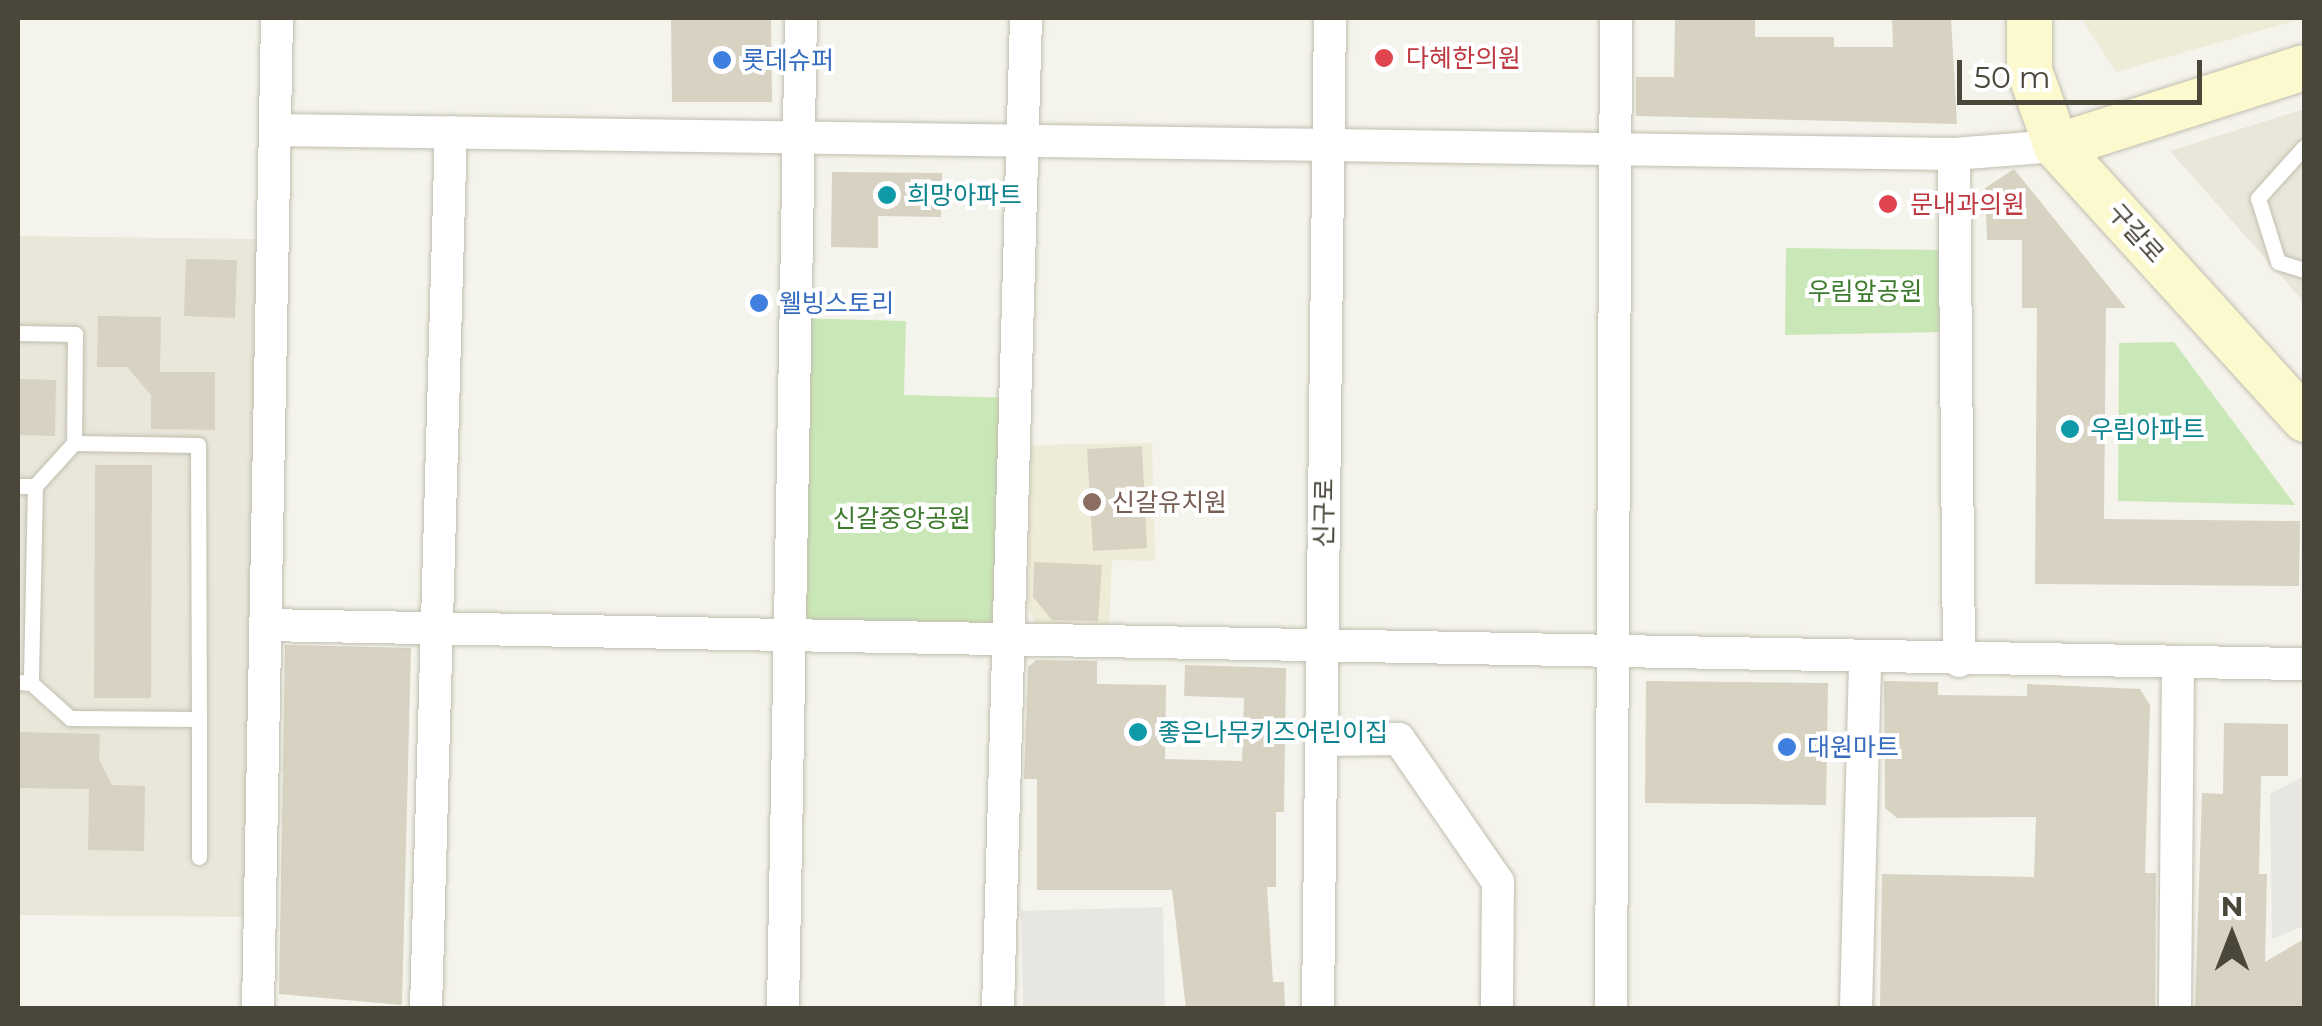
<!DOCTYPE html>
<meta charset="utf-8">
<style>
body{margin:0}
#map{position:relative;width:2322px;height:1026px;overflow:hidden;background:#f5f4ec;font-family:Montserrat,"Noto Sans KR",sans-serif}
div>[style]{position:absolute}
.residential>*{inset:0;background:#e9e7da}
.education>*{inset:0;background:#eeebd7}
.green>*{inset:0;background:#cae8b7}
.parking>*{inset:0;background:#e8e6e3}
.building>*{inset:0;background:#d7d2c2}
.roads{filter:drop-shadow(0 0 2px #c1beaf) drop-shadow(0 0 2px #c1beaf)}
.lane>*{height:15px;margin:-7.5px;padding:0 7.5px;transform-origin:7.5px;border-radius:7.5px;background:#fff}
.street>*{height:32px;margin:-16px;padding:0 16px;transform-origin:16px;border-radius:16px;background:#fff}
.secondary>*{height:45px;margin:-22.5px;padding:0 22.5px;transform-origin:22.5px;border-radius:22.5px;background:#fdf9cf}
.dots>*{width:28px;height:28px;translate:-50% -50%;box-sizing:border-box;border:5px solid #fff;border-radius:50%}
span{translate:-50% -50%;white-space:nowrap;text-align:center;line-height:1.15;-webkit-text-stroke:8px #fff;paint-order:stroke}
.health-label{font-size:25px;color:#be3a42}
.left{translate:0 -50%;text-align:left}
.shop-label{font-size:25px;color:#366cbe}
.culture-label{font-size:25px;color:#0d838f}
.street-label{font-size:25px;color:#4a463a}
.park-label{font-size:25px;color:#3e7b2e}
.education-label{font-size:25px;color:#785e54}
.frame{position:absolute;inset:0;border:20px solid #4a463a;pointer-events:none}
.north{position:absolute;left:2182px;top:886px;width:100px;height:100px;-webkit-text-stroke:8px #fff;paint-order:stroke;rotate:0deg;font-size:28px;font-weight:700;line-height:40px;text-align:center;color:#4a463a}
.north::after{content:'';display:block;margin:auto;width:35px;height:45px;background:#4a463a;clip-path:polygon(50% 0,100% 100%,50% 72%,0 100%)}
.scale{position:absolute;left:1957px;top:60px;width:245px;height:45px;box-sizing:border-box;border:5px solid #4a463a;border-top:0;padding-left:12px;font-size:30px;line-height:35px;white-space:nowrap;color:#4a463a;-webkit-text-stroke:8px #fff;paint-order:stroke}
</style>
<div id="map">
<div class="residential">
<div style="clip-path:polygon(2304px 109px,2304px 302px,2170px 151px)"></div>
<div style="clip-path:polygon(18px 236px,261px 239px,256px 917px,18px 915px)"></div>
</div>
<div class="education">
<div style="clip-path:polygon(2081px 18px,2304px 18px,2116px 72px)"></div>
<div style="clip-path:polygon(1152px 443px,1155px 561px,1112px 560px,1109px 628px,1038px 626px,1028px 609px,1031px 445px)"></div>
</div>
<div class="green">
<div style="clip-path:polygon(1786px 248px,1944px 250px,1945px 332px,1785px 335px)"></div>
<div style="clip-path:polygon(795px 318px,906px 321px,904px 395px,1017px 398px,1011px 642px,788px 638px)"></div>
<div style="clip-path:polygon(2174px 342px,2295px 505px,2118px 501px,2119px 343px)"></div>
</div>
<div class="parking">
<div style="clip-path:polygon(2304px 776px,2304px 926px,2272px 939px,2270px 794px)"></div>
<div style="clip-path:polygon(1163px 907px,1165px 1008px,1023px 1008px,1021px 911px)"></div>
</div>
<div class="building">
<div style="clip-path:polygon(671px 18px,771px 18px,772px 102px,672px 102px)"></div>
<div style="clip-path:polygon(1675px 18px,1755px 18px,1755px 37px,1834px 37px,1834px 47px,1893px 47px,1892px 18px,1951px 18px,1957px 124px,1636px 116px,1636px 77px,1674px 77px)"></div>
<div style="clip-path:polygon(2014px 169px,2126px 308px,2106px 308px,2104px 519px,2300px 521px,2299px 586px,2035px 584px,2037px 308px,2022px 308px,2022px 240px,1987px 240px,1985px 188px)"></div>
<div style="clip-path:polygon(832px 172px,942px 173px,941px 217px,878px 216px,878px 248px,831px 247px)"></div>
<div style="clip-path:polygon(186px 259px,237px 260px,235px 318px,184px 316px)"></div>
<div style="clip-path:polygon(98px 316px,161px 317px,160px 372px,215px 372px,215px 430px,151px 429px,151px 395px,127px 367px,97px 367px)"></div>
<div style="clip-path:polygon(18px 379px,56px 380px,55px 436px,18px 435px)"></div>
<div style="clip-path:polygon(1142px 446px,1147px 548px,1093px 551px,1087px 449px)"></div>
<div style="clip-path:polygon(95px 465px,152px 465px,151px 698px,94px 698px)"></div>
<div style="clip-path:polygon(1034px 562px,1102px 565px,1098px 621px,1052px 620px,1033px 597px)"></div>
<div style="clip-path:polygon(285px 645px,411px 648px,402px 1005px,279px 994px)"></div>
<div style="clip-path:polygon(1036px 660px,1097px 661px,1097px 684px,1166px 685px,1165px 759px,1242px 761px,1244px 698px,1184px 696px,1185px 665px,1286px 668px,1284px 812px,1276px 812px,1276px 887px,1267px 887px,1273px 982px,1284px 982px,1285px 1008px,1186px 1008px,1172px 890px,1037px 890px,1037px 779px,1024px 779px,1028px 667px)"></div>
<div style="clip-path:polygon(1646px 681px,1828px 683px,1826px 805px,1645px 803px)"></div>
<div style="clip-path:polygon(1884px 681px,1938px 682px,1938px 695px,2027px 696px,2027px 684px,2140px 689px,2150px 705px,2145px 873px,2156px 873px,2155px 1008px,1880px 1008px,1882px 874px,2034px 877px,2036px 817px,1897px 818px,1885px 808px)"></div>
<div style="clip-path:polygon(2224px 723px,2288px 724px,2288px 776px,2261px 776px,2259px 874px,2267px 874px,2265px 962px,2304px 939px,2304px 1008px,2195px 1008px,2202px 793px,2223px 794px)"></div>
<div style="clip-path:polygon(18px 732px,100px 734px,99px 759px,112px 785px,145px 786px,144px 851px,88px 850px,89px 789px,18px 788px)"></div>
</div>
<div class="roads">
<div class="lane">
<div style="left:2304px;top:147px;width:69px;rotate:132deg"></div>
<div style="left:2258px;top:198px;width:67px;rotate:72.6deg"></div>
<div style="left:2278px;top:262px;width:27px;rotate:17deg"></div>
<div style="left:18px;top:333px;width:57px;rotate:1deg"></div>
<div style="left:75px;top:334px;width:109px;rotate:90.5deg"></div>
<div style="left:74px;top:443px;width:124px;rotate:0.9deg"></div>
<div style="left:198px;top:445px;width:274px;rotate:89.8deg"></div>
<div style="left:199px;top:719px;width:129px;rotate:-179.6deg"></div>
<div style="left:70px;top:718px;width:52px;rotate:-138.1deg"></div>
<div style="left:31px;top:683px;width:13px;rotate:-176deg"></div>
<div style="left:18px;top:486px;width:17px"></div>
<div style="left:35px;top:486px;width:197px;rotate:91.2deg"></div>
<div style="left:35px;top:486px;width:58px;rotate:-47.8deg"></div>
<div style="left:199px;top:857px;width:138px;rotate:-90deg"></div>
</div>
<div class="street">
<div style="left:275px;top:130px;width:1679px;rotate:0.82deg"></div>
<div style="left:1954px;top:154px;width:102px;rotate:-4.5deg"></div>
<div style="left:1954px;top:154px;width:507px;rotate:89.43deg"></div>
<div style="left:265px;top:625px;width:2039px;rotate:1.1deg"></div>
<div style="left:1322px;top:740px;width:77px;rotate:-0.7deg"></div>
<div style="left:1399px;top:739px;width:174px;rotate:55.3deg"></div>
<div style="left:1498px;top:882px;width:126px;rotate:90.5deg"></div>
<div style="left:258px;top:1008px;width:990px;rotate:-88.9deg"></div>
<div style="left:426px;top:1008px;width:876px;rotate:-88.37deg"></div>
<div style="left:783px;top:1008px;width:990px;rotate:-88.96deg"></div>
<div style="left:998px;top:1008px;width:990px;rotate:-88.38deg"></div>
<div style="left:1318px;top:1008px;width:990px;rotate:-89.31deg"></div>
<div style="left:1611px;top:1008px;width:990px;rotate:-89.71deg"></div>
<div style="left:1856px;top:1008px;width:349px;rotate:-88.5deg"></div>
<div style="left:2175px;top:1008px;width:346px;rotate:-89.5deg"></div>
</div>
<div class="secondary">
<div style="left:2029px;top:18px;width:52px;rotate:90deg"></div>
<div style="left:2029px;top:70px;width:81px;rotate:70.4deg"></div>
<div style="left:2056px;top:146px;width:369px;rotate:47.7deg"></div>
<div style="left:2056px;top:146px;width:260px;rotate:-17.7deg"></div>
</div>
</div>
<div class="dots">
<div style="left:1384px;top:58px;background:#e0444e"></div>
<div style="left:722px;top:60px;background:#3f7fe0"></div>
<div style="left:887px;top:195px;background:#0f9aa8"></div>
<div style="left:1888px;top:204px;background:#e0444e"></div>
<div style="left:759px;top:303px;background:#3f7fe0"></div>
<div style="left:2070px;top:429px;background:#0f9aa8"></div>
<div style="left:1092px;top:502px;background:#8d6e63"></div>
<div style="left:1138px;top:732px;background:#0f9aa8"></div>
<div style="left:1787px;top:747px;background:#3f7fe0"></div>
</div>
<div class="health-label">
<span class="left" style="left:1406px;top:58px">다혜한의원</span>
<span class="left" style="left:1910px;top:204px">문내과의원</span>
</div>
<div class="shop-label">
<span class="left" style="left:742px;top:60px">롯데슈퍼</span>
<span class="left" style="left:779px;top:303px">웰빙스토리</span>
<span class="left" style="left:1807px;top:747px">대원마트</span>
</div>
<div class="culture-label">
<span class="left" style="left:907px;top:195px">희망아파트</span>
<span class="left" style="left:2090px;top:429px">우림아파트</span>
<span class="left" style="left:1158px;top:732px">좋은나무키즈어린이집</span>
</div>
<div class="street-label">
<span style="left:2136px;top:233px;rotate:48deg">구갈로</span>
<span style="left:1324px;top:513px;rotate:-89deg">신구로</span>
</div>
<div class="park-label">
<span style="left:1865px;top:291px">우림앞공원</span>
<span style="left:902px;top:518px">신갈중앙공원</span>
</div>
<div class="education-label">
<span class="left" style="left:1112px;top:502px">신갈유치원</span>
</div>
<div class="frame"></div>
<div class="north">N</div>
<div class="scale">50 m</div>
</div>
